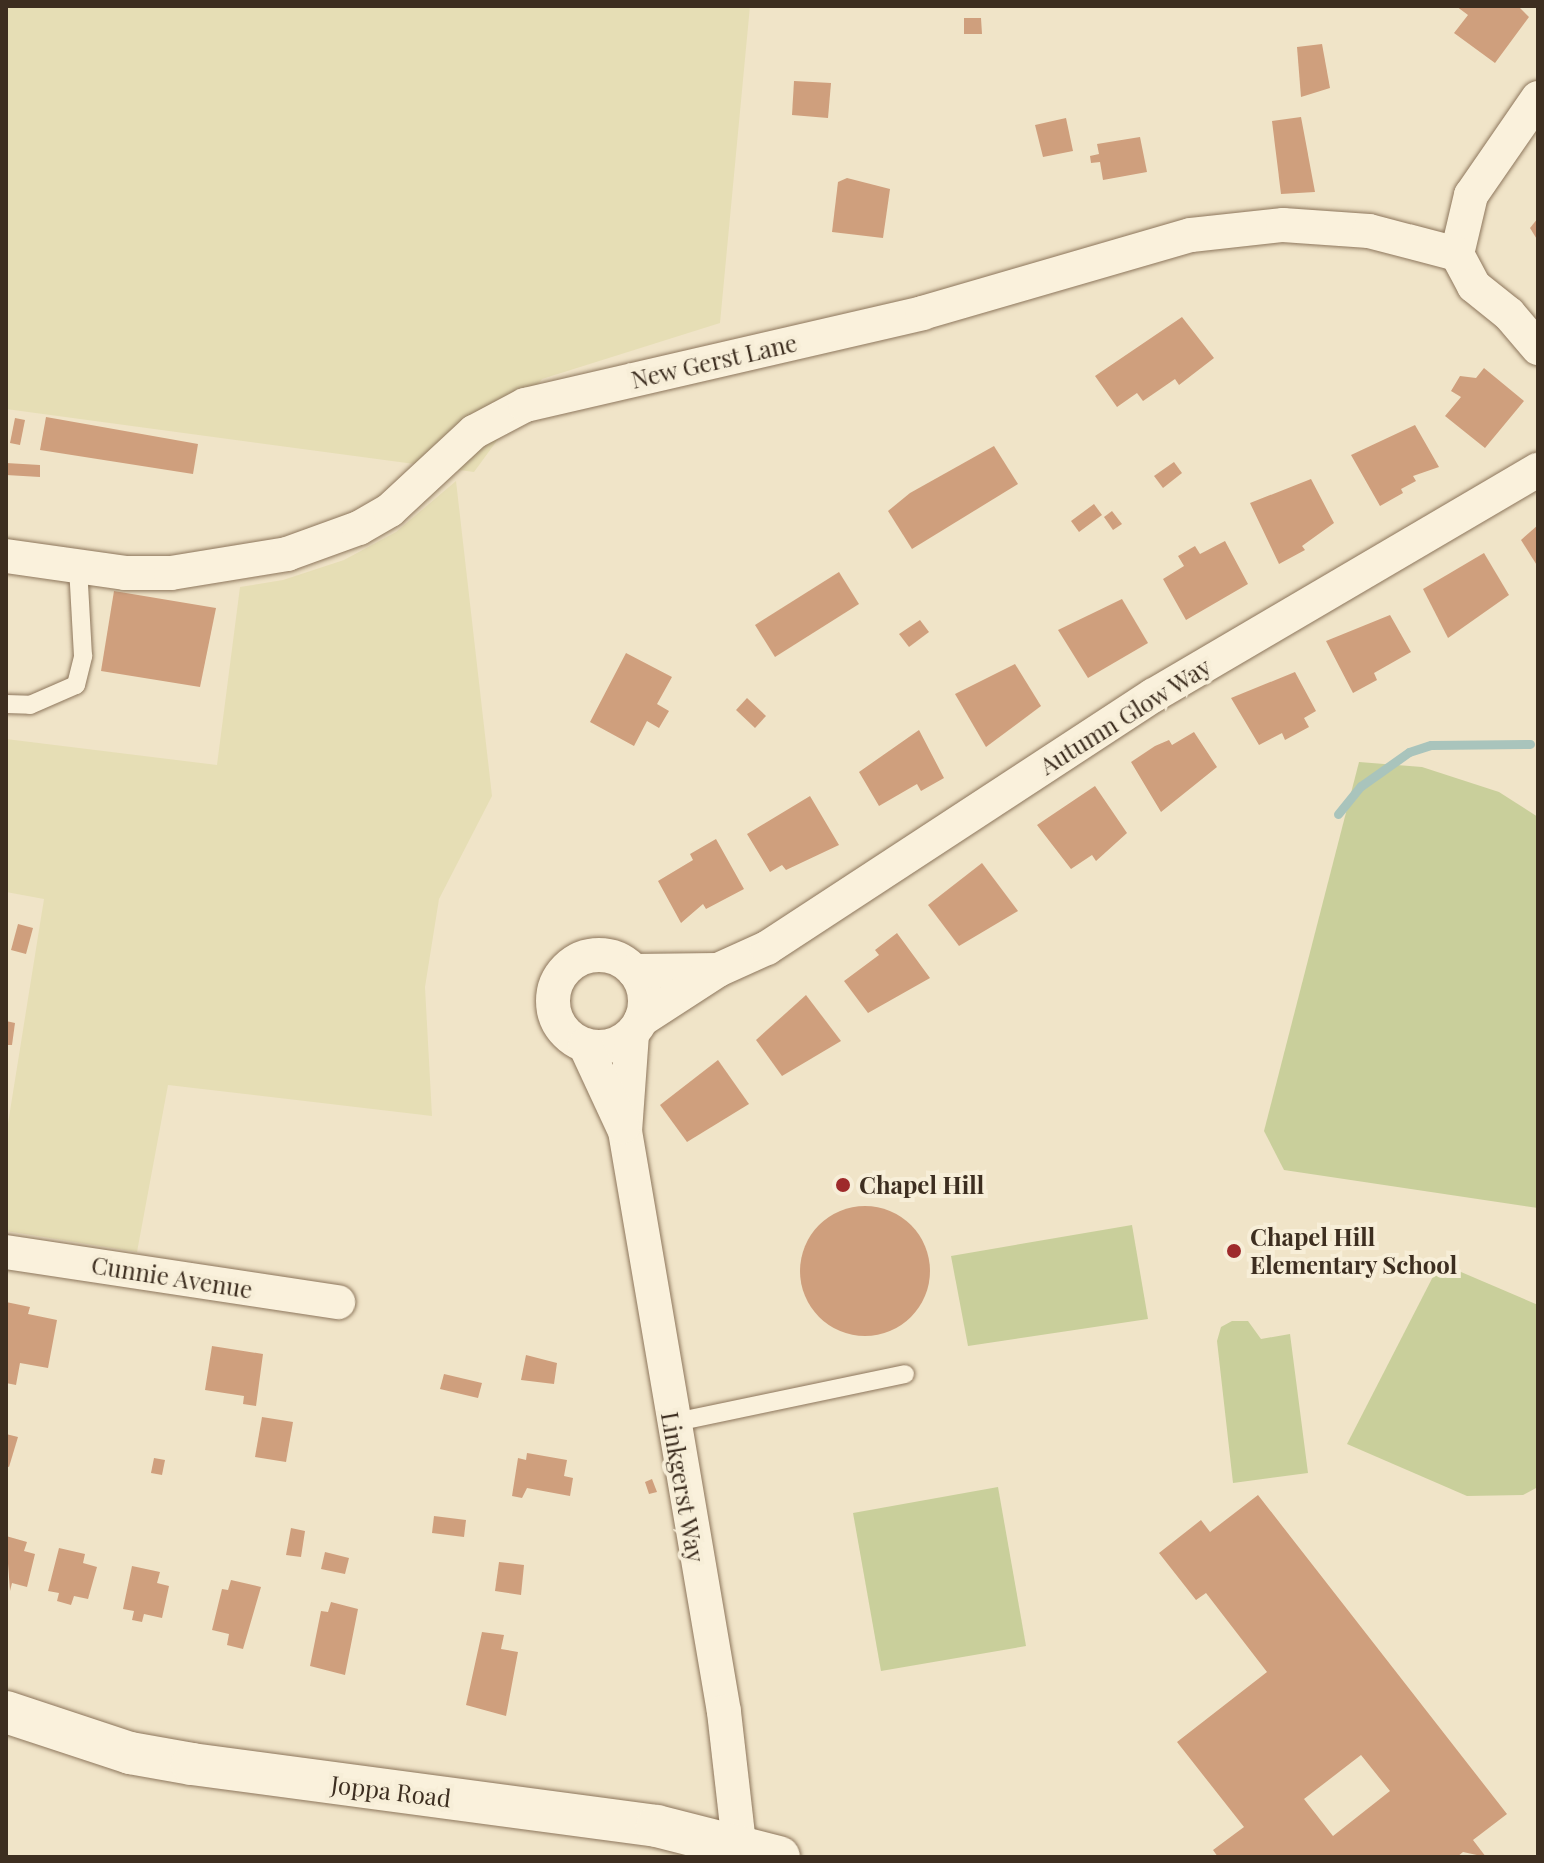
<!DOCTYPE html>
<style>
body{margin:0}
#map{position:relative;width:1544px;height:1863px;overflow:hidden;background:#f0e4c8;font-family:"Playfair Display",serif}
div>[style]{position:absolute}
.farmland>*{inset:0;background:#e6deb5}
.green>*{inset:0;background:#c9cf9b}
.stream>*{height:9px;margin:-4.5px;padding:0 4.5px;transform-origin:4.5px;border-radius:4.5px;background:#a9c4bc}
.building>*{inset:0;background:#cf9f7d}
.round{border-radius:50%}
.roads{filter:drop-shadow(0 0 2px #8d765c) drop-shadow(0 0 2px #8d765c)}
.service>*{height:18px;margin:-9px;padding:0 9px;transform-origin:9px;border-radius:9px;background:#faf1dc}
.minor>*{height:34px;margin:-17px;padding:0 17px;transform-origin:17px;border-radius:17px;background:#faf1dc}
.minor>.ring{margin:-17px;padding:0;box-sizing:content-box;background:none;border:34px solid #faf1dc;border-radius:50%}
.tertiary>*{height:42px;margin:-21px;padding:0 21px;transform-origin:21px;border-radius:21px;background:#faf1dc}
.dots>*{width:22px;height:22px;translate:-50% -50%;box-sizing:border-box;border:4px solid #f7eed8;border-radius:50%}
span{translate:-50% -50%;white-space:nowrap;text-align:center;line-height:1.15;-webkit-text-stroke:8px #f7eed8;paint-order:stroke}
.street-label{font-size:24px;color:#3d2e20}
.poi-label{font-size:24px;color:#3d2e20;font-weight:700}
.left{translate:0 -50%;text-align:left}
.frame{position:absolute;inset:0;border:8px solid #3d2e20;pointer-events:none}
</style>
<div id="map">
<div class="farmland">
<div style="clip-path:polygon(6px 6px,750px 6px,720px 323px,542px 379px,474px 472px,6px 409px)"></div>
<div style="clip-path:polygon(456px 481px,492px 796px,439px 899px,425px 987px,432px 1116px,168px 1085px,137px 1252px,6px 1231px,6px 1136px,44px 899px,6px 892px,6px 739px,217px 765px,240px 587px,283px 580px,344px 560px,396px 532px)"></div>
</div>
<div class="green">
<div style="clip-path:polygon(1359px 762px,1422px 767px,1499px 792px,1538px 817px,1538px 1208px,1284px 1170px,1264px 1131px)"></div>
<div style="clip-path:polygon(1132px 1225px,1148px 1319px,968px 1346px,951px 1256px)"></div>
<div style="clip-path:polygon(1440px 1263px,1538px 1305px,1538px 1487px,1523px 1495px,1467px 1496px,1347px 1444px)"></div>
<div style="clip-path:polygon(1232px 1321px,1248px 1321px,1261px 1339px,1290px 1334px,1308px 1473px,1233px 1483px,1217px 1341px,1221px 1327px)"></div>
<div style="clip-path:polygon(998px 1487px,1026px 1646px,881px 1671px,853px 1513px)"></div>
</div>
<div class="stream">
<div style="left:1338px;top:814px;width:36px;rotate:-51deg"></div>
<div style="left:1361px;top:786px;width:59px;rotate:-35.3deg"></div>
<div style="left:1409px;top:752px;width:23px;rotate:-18deg"></div>
<div style="left:1431px;top:745px;width:99px;rotate:-0.6deg"></div>
</div>
<div class="building">
<div style="clip-path:polygon(1456px 6px,1518px 6px,1529px 17px,1495px 63px,1454px 33px,1468px 15px)"></div>
<div style="clip-path:polygon(964px 18px,981px 18px,982px 34px,964px 34px)"></div>
<div style="clip-path:polygon(1322px 44px,1330px 88px,1301px 97px,1297px 47px)"></div>
<div style="clip-path:polygon(794px 81px,831px 83px,828px 118px,792px 115px)"></div>
<div style="clip-path:polygon(1301px 117px,1315px 192px,1281px 194px,1272px 121px)"></div>
<div style="clip-path:polygon(1066px 118px,1073px 151px,1043px 157px,1035px 125px)"></div>
<div style="clip-path:polygon(1140px 137px,1147px 172px,1103px 180px,1100px 162px,1091px 163px,1090px 156px,1099px 154px,1097px 144px)"></div>
<div style="clip-path:polygon(847px 178px,890px 189px,883px 238px,832px 232px,838px 182px)"></div>
<div style="clip-path:polygon(1538px 218px,1538px 241px,1530px 228px)"></div>
<div style="clip-path:polygon(1182px 317px,1214px 358px,1179px 385px,1175px 379px,1143px 401px,1137px 393px,1117px 407px,1095px 376px)"></div>
<div style="clip-path:polygon(1484px 368px,1524px 401px,1485px 448px,1445px 416px,1461px 397px,1451px 391px,1460px 376px,1476px 378px)"></div>
<div style="clip-path:polygon(46px 417px,198px 444px,193px 474px,40px 450px)"></div>
<div style="clip-path:polygon(15px 418px,25px 420px,20px 445px,10px 443px)"></div>
<div style="clip-path:polygon(1415px 425px,1439px 467px,1413px 476px,1416px 481px,1401px 489px,1403px 493px,1380px 506px,1351px 455px)"></div>
<div style="clip-path:polygon(994px 446px,1018px 484px,912px 549px,888px 511px,910px 493px)"></div>
<div style="clip-path:polygon(1174px 462px,1182px 473px,1163px 488px,1154px 476px)"></div>
<div style="clip-path:polygon(6px 463px,40px 465px,40px 477px,6px 475px)"></div>
<div style="clip-path:polygon(1311px 479px,1334px 523px,1302px 546px,1305px 550px,1279px 564px,1250px 503px)"></div>
<div style="clip-path:polygon(1094px 504px,1102px 515px,1079px 532px,1071px 521px)"></div>
<div style="clip-path:polygon(1112px 511px,1122px 524px,1113px 530px,1104px 517px)"></div>
<div style="clip-path:polygon(1538px 525px,1538px 567px,1521px 540px)"></div>
<div style="clip-path:polygon(1225px 541px,1248px 584px,1186px 620px,1163px 579px,1184px 566px,1178px 556px,1195px 546px,1200px 554px)"></div>
<div style="clip-path:polygon(1484px 553px,1509px 595px,1448px 638px,1423px 589px)"></div>
<div style="clip-path:polygon(839px 572px,859px 604px,775px 657px,755px 625px)"></div>
<div style="clip-path:polygon(114px 591px,216px 608px,200px 687px,101px 671px)"></div>
<div style="clip-path:polygon(1122px 599px,1148px 643px,1088px 678px,1058px 630px)"></div>
<div style="clip-path:polygon(1390px 615px,1411px 652px,1374px 673px,1377px 680px,1353px 693px,1326px 641px)"></div>
<div style="clip-path:polygon(920px 620px,929px 632px,909px 647px,899px 634px)"></div>
<div style="clip-path:polygon(626px 653px,672px 677px,657px 704px,669px 711px,659px 728px,647px 721px,634px 746px,590px 722px)"></div>
<div style="clip-path:polygon(1015px 664px,1041px 706px,986px 747px,955px 694px)"></div>
<div style="clip-path:polygon(1295px 672px,1316px 711px,1304px 718px,1309px 727px,1285px 740px,1282px 733px,1259px 745px,1231px 698px)"></div>
<div style="clip-path:polygon(747px 698px,766px 716px,755px 728px,736px 710px)"></div>
<div style="clip-path:polygon(919px 730px,944px 778px,921px 791px,917px 784px,879px 806px,859px 772px)"></div>
<div style="clip-path:polygon(1194px 732px,1217px 767px,1161px 812px,1131px 762px,1155px 746px,1169px 740px,1172px 745px)"></div>
<div style="clip-path:polygon(1095px 786px,1127px 833px,1096px 861px,1092px 855px,1071px 869px,1037px 825px)"></div>
<div style="clip-path:polygon(810px 796px,839px 845px,786px 870px,782px 865px,770px 872px,747px 834px)"></div>
<div style="clip-path:polygon(716px 839px,744px 889px,706px 909px,703px 904px,681px 923px,658px 881px,693px 860px,690px 854px)"></div>
<div style="clip-path:polygon(982px 863px,1018px 911px,959px 946px,928px 905px)"></div>
<div style="clip-path:polygon(18px 924px,33px 928px,26px 954px,11px 950px)"></div>
<div style="clip-path:polygon(897px 933px,930px 978px,868px 1013px,844px 981px,879px 955px,875px 950px)"></div>
<div style="clip-path:polygon(806px 995px,841px 1041px,782px 1076px,756px 1040px)"></div>
<div style="clip-path:polygon(6px 1021px,15px 1023px,12px 1045px,6px 1045px)"></div>
<div style="clip-path:polygon(718px 1060px,749px 1104px,687px 1142px,660px 1105px)"></div>
<div class="round" style="left:800px;top:1206px;width:130px;height:130px"></div>
<div style="clip-path:polygon(6px 1302px,30px 1307px,28px 1314px,57px 1320px,48px 1368px,20px 1363px,16px 1385px,6px 1383px)"></div>
<div style="clip-path:polygon(212px 1346px,263px 1354px,256px 1406px,243px 1404px,244px 1396px,205px 1390px)"></div>
<div style="clip-path:polygon(526px 1355px,557px 1363px,554px 1384px,521px 1380px)"></div>
<div style="clip-path:polygon(444px 1374px,482px 1383px,478px 1398px,440px 1389px)"></div>
<div style="clip-path:polygon(262px 1417px,293px 1422px,286px 1462px,255px 1457px)"></div>
<div style="clip-path:polygon(6px 1434px,18px 1437px,9px 1467px,6px 1466px)"></div>
<div style="clip-path:polygon(527px 1453px,567px 1460px,564px 1476px,573px 1478px,570px 1496px,527px 1488px,522px 1498px,512px 1496px,518px 1458px,526px 1460px)"></div>
<div style="clip-path:polygon(154px 1458px,165px 1460px,162px 1475px,151px 1473px)"></div>
<div style="clip-path:polygon(652px 1479px,657px 1492px,649px 1494px,645px 1482px)"></div>
<div style="clip-path:polygon(evenodd,1258px 1495px,1507px 1814px,1473px 1840px,1486px 1857px,1463px 1852px,1457px 1857px,1218px 1857px,1213px 1850px,1244px 1827px,1177px 1742px,1267px 1672px,1206px 1593px,1196px 1600px,1159px 1553px,1201px 1520px,1210px 1532px,1258px 1495px,1361px 1755px,1390px 1791px,1333px 1836px,1304px 1799px,1361px 1755px)"></div>
<div style="clip-path:polygon(434px 1516px,466px 1520px,464px 1537px,432px 1533px)"></div>
<div style="clip-path:polygon(291px 1528px,305px 1531px,301px 1557px,286px 1555px)"></div>
<div style="clip-path:polygon(6px 1536px,27px 1542px,24px 1551px,35px 1554px,27px 1587px,12px 1583px,10px 1591px)"></div>
<div style="clip-path:polygon(59px 1548px,85px 1554px,83px 1563px,97px 1567px,88px 1599px,74px 1596px,71px 1605px,57px 1601px,59px 1593px,48px 1591px)"></div>
<div style="clip-path:polygon(325px 1552px,349px 1558px,345px 1574px,321px 1569px)"></div>
<div style="clip-path:polygon(499px 1562px,524px 1565px,521px 1595px,495px 1591px)"></div>
<div style="clip-path:polygon(132px 1566px,160px 1572px,157px 1583px,169px 1586px,162px 1618px,144px 1614px,142px 1622px,132px 1620px,134px 1611px,123px 1609px)"></div>
<div style="clip-path:polygon(231px 1580px,261px 1587px,243px 1649px,227px 1645px,229px 1634px,212px 1630px,222px 1589px,228px 1590px)"></div>
<div style="clip-path:polygon(331px 1602px,358px 1609px,345px 1675px,310px 1666px,321px 1611px,328px 1612px)"></div>
<div style="clip-path:polygon(482px 1632px,504px 1635px,501px 1649px,518px 1652px,506px 1716px,466px 1705px)"></div>
</div>
<div class="roads">
<div class="service">
<div style="left:6px;top:704px;width:24px;rotate:2deg"></div>
<div style="left:30px;top:705px;width:50px;rotate:-23.5deg"></div>
<div style="left:76px;top:685px;width:30px;rotate:-76deg"></div>
<div style="left:83px;top:656px;width:89px;rotate:-93.2deg"></div>
<div style="left:671px;top:1423px;width:239px;rotate:-11.8deg"></div>
</div>
<div class="minor">
<div style="left:1538px;top:98px;width:118px;rotate:124.6deg"></div>
<div style="left:1471px;top:195px;width:61px;rotate:103.3deg"></div>
<div style="left:1457px;top:254px;width:36px;rotate:62deg"></div>
<div style="left:1474px;top:286px;width:45px;rotate:38.7deg"></div>
<div style="left:1509px;top:314px;width:45px;rotate:49.5deg"></div>
<div style="left:6px;top:556px;width:120px;rotate:8.1deg"></div>
<div style="left:125px;top:573px;width:46px"></div>
<div style="left:171px;top:573px;width:118px;rotate:-9.3deg"></div>
<div style="left:287px;top:554px;width:77px;rotate:-19.9deg"></div>
<div style="left:359px;top:528px;width:36px;rotate:-30deg"></div>
<div style="left:390px;top:510px;width:115px;rotate:-42.9deg"></div>
<div style="left:474px;top:432px;width:58px;rotate:-27.9deg"></div>
<div style="left:525px;top:405px;width:408px;rotate:-13deg"></div>
<div style="left:922px;top:313px;width:280px;rotate:-16.2deg"></div>
<div style="left:1191px;top:235px;width:93px;rotate:-6.2deg"></div>
<div style="left:1283px;top:225px;width:86px;rotate:4deg"></div>
<div style="left:1369px;top:231px;width:91px;rotate:14.6deg"></div>
<div class="ring" style="left:553px;top:955px;width:58px;height:58px"></div>
<div style="left:634px;top:971px;width:84px;rotate:-0.7deg"></div>
<div style="left:641px;top:1020px;width:92px;rotate:-33deg"></div>
<div style="left:718px;top:970px;width:54px;rotate:-24.2deg"></div>
<div style="left:767px;top:948px;width:462px;rotate:-33.2deg"></div>
<div style="left:1154px;top:695px;width:445px;rotate:-30.4deg"></div>
<div style="left:632px;top:1034px;width:97px;rotate:94.1deg"></div>
<div style="left:625px;top:1131px;width:589px;rotate:80.33deg"></div>
<div style="left:724px;top:1712px;width:132px;rotate:83.5deg"></div>
<div style="left:585px;top:1045px;width:90px;rotate:65.1deg"></div>
<div style="left:6px;top:1252px;width:336px;rotate:8.6deg"></div>
</div>
<div class="tertiary">
<div style="left:6px;top:1712px;width:131px;rotate:18.3deg"></div>
<div style="left:130px;top:1753px;width:63px;rotate:10.1deg"></div>
<div style="left:192px;top:1764px;width:469px;rotate:7.6deg"></div>
<div style="left:657px;top:1826px;width:126px;rotate:14.3deg"></div>
</div>
</div>
<div class="dots">
<div style="left:843px;top:1185px;background:#9e2a2b"></div>
<div style="left:1234px;top:1251px;background:#9e2a2b"></div>
</div>
<div class="street-label">
<span style="left:714px;top:361px;rotate:-13deg">New Gerst Lane</span>
<span style="left:1125px;top:716px;rotate:-32deg">Autumn Glow Way</span>
<span style="left:172px;top:1277px;rotate:9deg">Cunnie Avenue</span>
<span style="left:683px;top:1487px;rotate:80deg">Linkgerst Way</span>
<span style="left:391px;top:1791px;rotate:7deg">Joppa Road</span>
</div>
<div class="poi-label">
<span class="left" style="left:859px;top:1185px">Chapel Hill</span>
<span class="left" style="left:1250px;top:1251px">Chapel Hill<br>Elementary School</span>
</div>
<div class="frame"></div>
</div>
